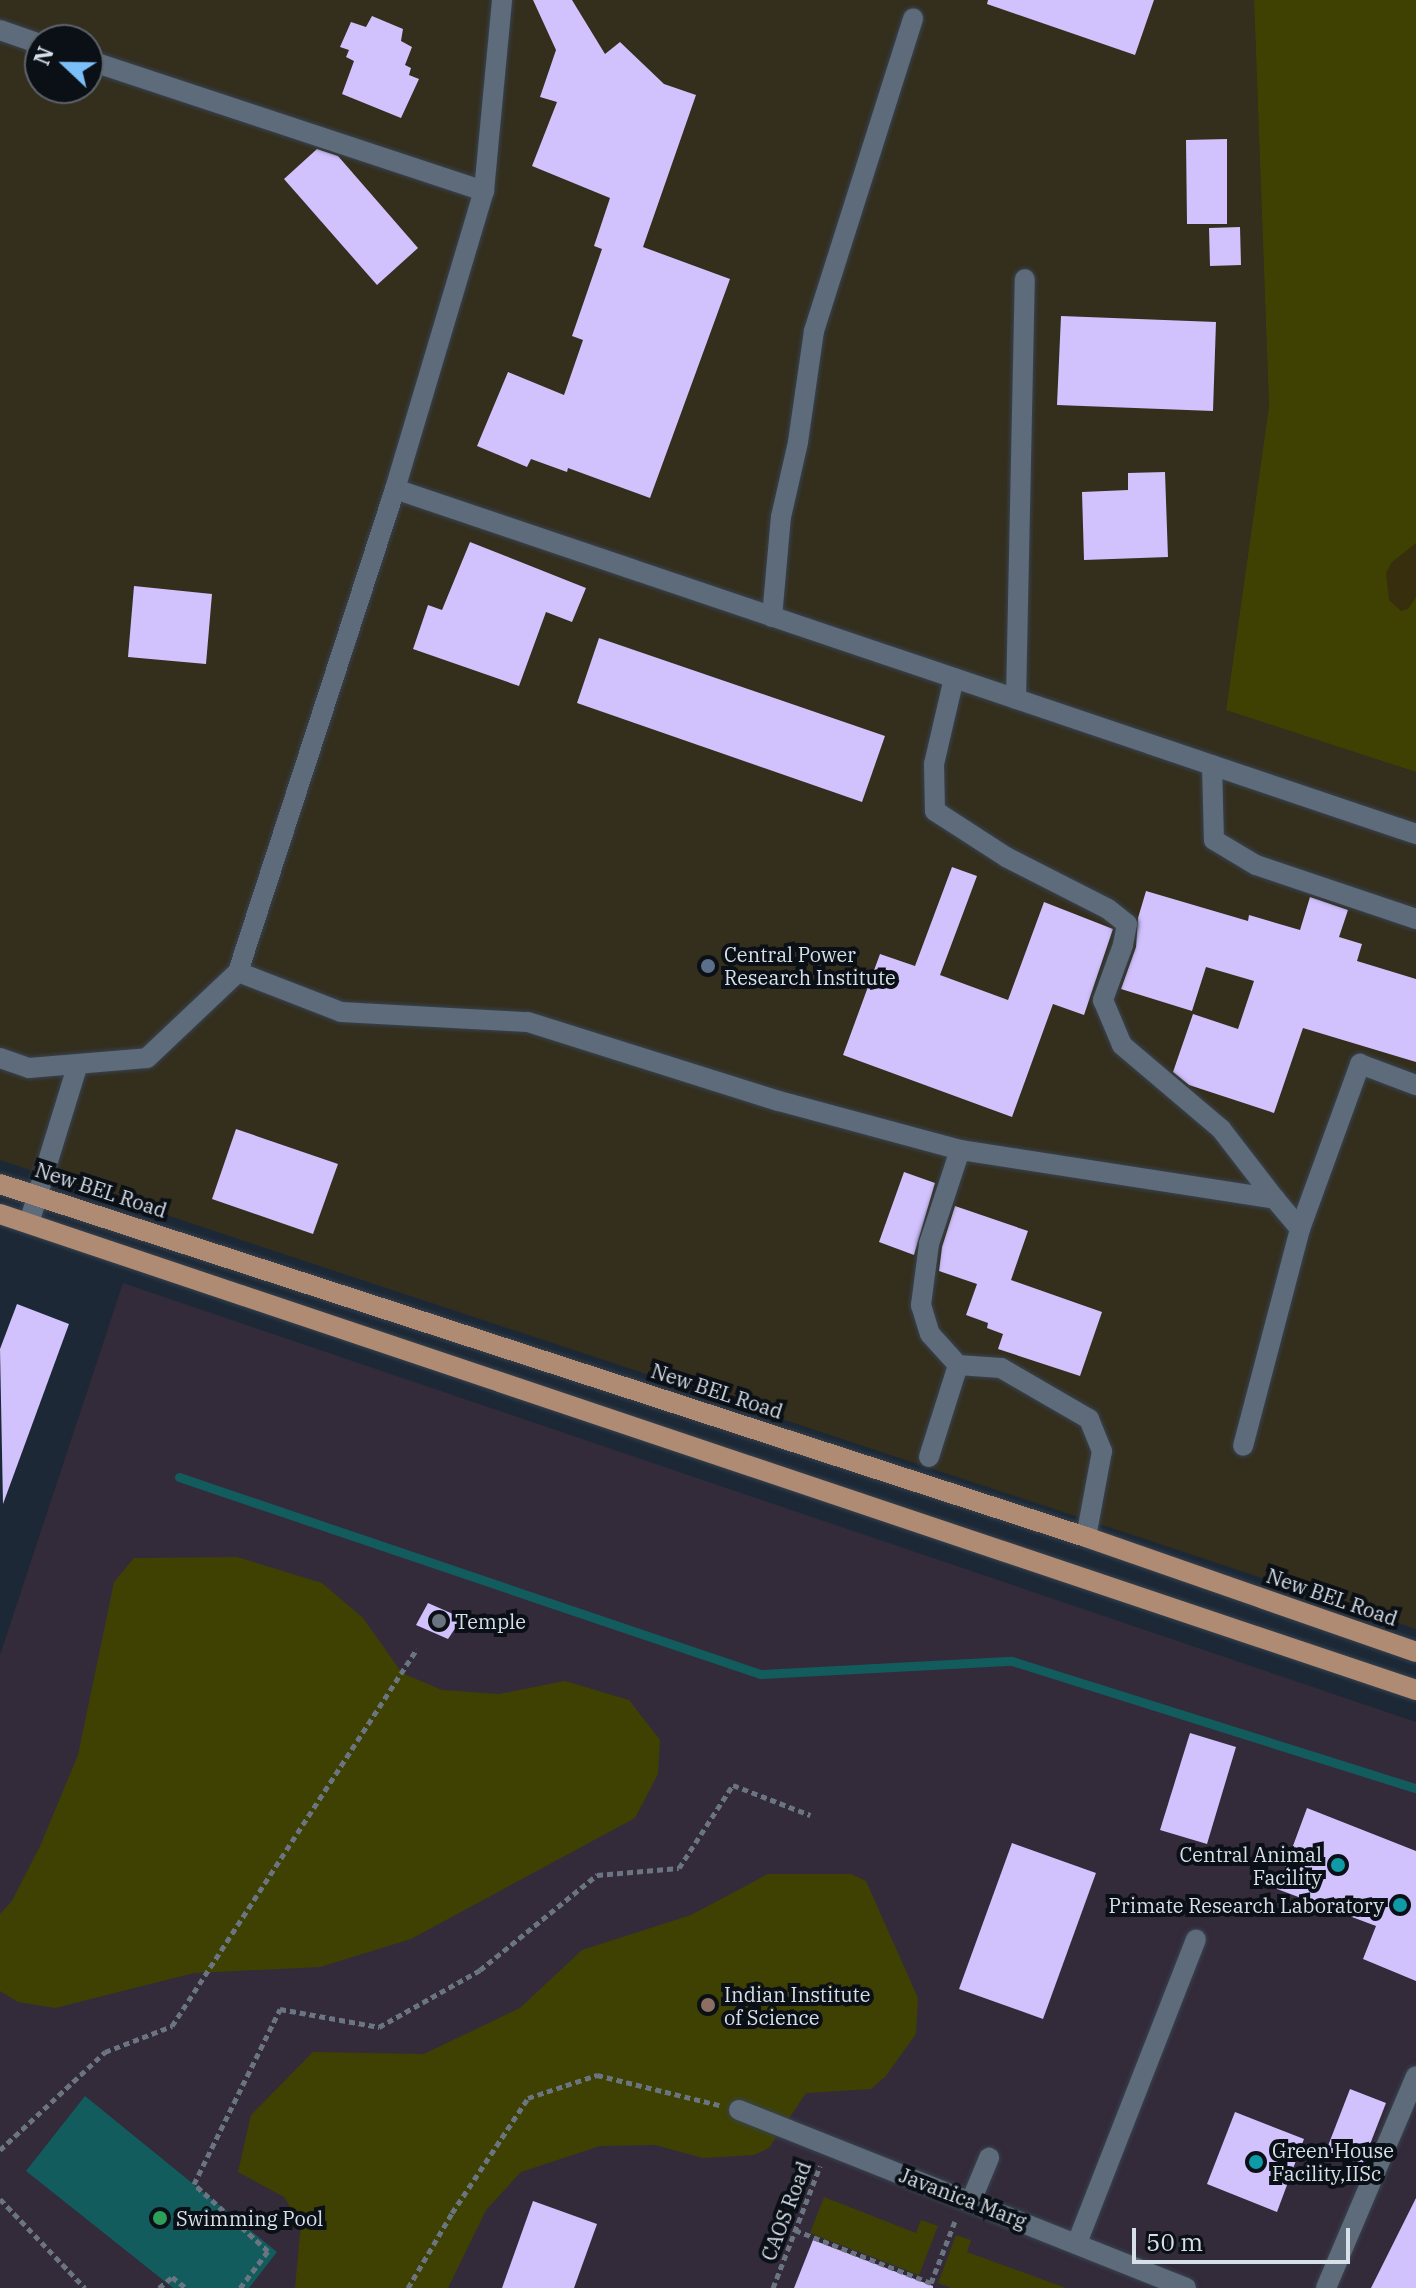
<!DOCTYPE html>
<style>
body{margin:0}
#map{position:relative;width:1416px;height:2288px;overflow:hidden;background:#1c2836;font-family:"IBM Plex Serif",serif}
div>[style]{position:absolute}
.industrial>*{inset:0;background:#342e1d}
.education>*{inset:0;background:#332a3a}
.green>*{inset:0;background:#3f4102}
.sand>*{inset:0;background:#362e0d}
.water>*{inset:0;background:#125c5e}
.stream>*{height:9px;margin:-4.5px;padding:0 4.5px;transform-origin:4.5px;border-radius:4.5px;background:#125c5e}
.building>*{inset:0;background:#d1c1fd}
.path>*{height:5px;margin-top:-2.5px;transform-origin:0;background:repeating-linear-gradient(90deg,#6a7581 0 6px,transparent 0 10px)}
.roads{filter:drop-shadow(0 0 2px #38424e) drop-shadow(0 0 2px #38424e)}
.minor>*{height:20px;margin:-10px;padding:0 10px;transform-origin:10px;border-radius:10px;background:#5d6b7b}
.major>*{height:20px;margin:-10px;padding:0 10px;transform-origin:10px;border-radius:10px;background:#b08b74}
.dots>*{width:22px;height:22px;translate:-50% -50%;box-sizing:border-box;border:4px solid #0b1016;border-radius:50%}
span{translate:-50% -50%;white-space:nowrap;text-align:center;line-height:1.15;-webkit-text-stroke:8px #0b1016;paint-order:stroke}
.poi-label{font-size:20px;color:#d7dfe8}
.left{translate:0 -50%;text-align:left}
.right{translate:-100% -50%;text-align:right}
.street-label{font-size:20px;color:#d7dfe8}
.north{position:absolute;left:24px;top:24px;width:80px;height:80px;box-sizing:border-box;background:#0b1016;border:2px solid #5d636a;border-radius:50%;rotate:292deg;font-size:22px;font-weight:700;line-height:32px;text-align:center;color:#d7dfe8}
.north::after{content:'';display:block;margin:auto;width:28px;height:36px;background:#7abff8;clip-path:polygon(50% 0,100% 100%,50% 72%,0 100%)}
.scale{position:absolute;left:1132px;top:2228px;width:218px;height:36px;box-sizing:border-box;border:4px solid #d7dfe8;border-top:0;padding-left:10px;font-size:24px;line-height:28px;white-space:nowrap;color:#d7dfe8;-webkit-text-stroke:6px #0b1016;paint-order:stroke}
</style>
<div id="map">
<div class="industrial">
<div style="clip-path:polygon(evenodd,0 0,1254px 0,1269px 406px,1226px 709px,1416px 772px,1416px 1629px,0 1160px,0 0,40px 40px,88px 40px,88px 88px,40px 88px,40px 40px)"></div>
</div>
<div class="education">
<div style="clip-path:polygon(123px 1283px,1416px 1722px,1416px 2288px,0 2288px,0 1655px)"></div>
</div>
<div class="green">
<div style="clip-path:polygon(1254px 0,1416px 0,1416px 772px,1226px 710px,1269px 406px)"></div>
<div style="clip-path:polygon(237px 1557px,322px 1583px,363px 1618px,402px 1673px,442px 1690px,499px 1694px,565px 1681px,629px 1700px,660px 1740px,658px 1774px,635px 1818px,411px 1939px,320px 1967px,194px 1973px,55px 2008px,18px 2002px,0 1991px,0 1914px,12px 1901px,41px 1844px,78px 1755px,114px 1582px,134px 1558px)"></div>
<div style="clip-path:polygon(768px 1874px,851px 1874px,866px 1881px,918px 1998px,916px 2034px,885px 2077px,871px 2089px,806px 2093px,769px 2148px,754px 2155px,703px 2158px,655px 2145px,600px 2146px,521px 2172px,486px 2210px,448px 2288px,295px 2288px,301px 2224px,284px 2197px,238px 2172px,251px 2115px,313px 2052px,424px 2054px,520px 2008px,582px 1950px,691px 1915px)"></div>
<div style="clip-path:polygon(824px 2197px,916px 2233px,921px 2220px,938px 2226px,919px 2275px,810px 2233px)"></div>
<div style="clip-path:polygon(956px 2235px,971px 2240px,967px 2252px,1066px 2288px,951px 2288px,938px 2283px)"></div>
</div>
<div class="sand">
<div style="clip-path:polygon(1416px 543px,1416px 597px,1408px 609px,1401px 611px,1389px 600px,1386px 573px,1392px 562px)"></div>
</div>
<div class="water">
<div style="clip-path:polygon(85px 2096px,277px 2252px,249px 2288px,173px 2288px,26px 2171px)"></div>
</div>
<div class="stream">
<div style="left:179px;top:1477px;width:613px;rotate:18.73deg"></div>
<div style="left:760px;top:1674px;width:252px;rotate:-3deg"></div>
<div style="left:1012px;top:1661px;width:423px;rotate:17.5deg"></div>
</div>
<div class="building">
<div style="clip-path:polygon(533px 0,572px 0,605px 54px,620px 42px,664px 84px,696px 95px,643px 247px,730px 279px,650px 498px,568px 468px,567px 472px,531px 459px,527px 467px,477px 446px,508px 372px,564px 395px,583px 340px,572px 336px,602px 249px,594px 246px,610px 198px,532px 166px,557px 102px,540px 97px,556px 50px)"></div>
<div style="clip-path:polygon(988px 0,1154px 0,1135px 55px,987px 4px)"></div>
<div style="clip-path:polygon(372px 16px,403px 29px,401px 41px,412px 47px,405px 65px,411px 68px,409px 75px,419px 79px,401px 118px,342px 94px,354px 61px,346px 57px,349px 50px,340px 47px,351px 22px,366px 27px)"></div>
<div style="clip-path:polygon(1227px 139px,1227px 224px,1187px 224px,1186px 140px)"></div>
<div style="clip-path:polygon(317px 149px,338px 156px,418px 248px,377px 285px,284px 179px)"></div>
<div style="clip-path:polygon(1240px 227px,1241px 265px,1210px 266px,1209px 228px)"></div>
<div style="clip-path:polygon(1061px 316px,1216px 322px,1213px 411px,1057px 405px)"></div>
<div style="clip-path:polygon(1165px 472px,1168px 557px,1084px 560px,1082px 492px,1128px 490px,1128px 473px)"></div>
<div style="clip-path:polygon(470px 542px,586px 588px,572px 622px,546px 612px,519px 686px,413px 649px,428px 605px,442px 610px)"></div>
<div style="clip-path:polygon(134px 586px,212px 594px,206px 664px,128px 657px)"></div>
<div style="clip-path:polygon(599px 638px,885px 736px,862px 802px,577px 703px)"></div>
<div style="clip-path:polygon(952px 867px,977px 876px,940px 975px,1008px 1000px,1044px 902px,1113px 929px,1084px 1015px,1053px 1004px,1012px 1117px,843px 1055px,880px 954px,915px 966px)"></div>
<div style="clip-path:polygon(1146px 891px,1248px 921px,1249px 915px,1300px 930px,1310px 897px,1348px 910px,1339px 937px,1362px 944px,1357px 961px,1416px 979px,1416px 1062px,1303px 1028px,1274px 1113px,1189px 1085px,1173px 1072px,1193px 1014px,1238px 1029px,1254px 981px,1206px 967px,1192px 1011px,1121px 989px,1136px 947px,1138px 918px)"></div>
<div style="clip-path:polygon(236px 1129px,338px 1164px,313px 1234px,212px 1199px)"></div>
<div style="clip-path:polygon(904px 1172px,935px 1183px,914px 1255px,879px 1242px)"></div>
<div style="clip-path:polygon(955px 1206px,1028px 1231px,1011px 1280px,1102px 1312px,1080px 1376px,998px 1349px,1003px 1334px,987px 1328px,988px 1323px,966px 1315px,977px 1284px,939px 1271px,942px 1247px)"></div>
<div style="clip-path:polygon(17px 1304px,69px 1324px,3px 1504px,0 1349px)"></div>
<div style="clip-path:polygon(428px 1603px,462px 1618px,448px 1639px,416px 1625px)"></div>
<div style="clip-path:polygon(1190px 1733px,1236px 1747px,1207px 1844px,1160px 1830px)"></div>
<div style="clip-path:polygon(1307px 1808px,1416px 1851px,1416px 1981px,1363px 1959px,1376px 1926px,1277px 1889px)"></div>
<div style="clip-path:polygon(1012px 1843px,1096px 1873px,1043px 2019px,959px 1989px)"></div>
<div style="clip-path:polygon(1350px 2089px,1386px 2103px,1362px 2165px,1326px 2151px)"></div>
<div style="clip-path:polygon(1235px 2112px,1304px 2139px,1277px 2212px,1207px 2184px)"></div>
<div style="clip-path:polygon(1416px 2198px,1416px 2288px,1371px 2288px)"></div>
<div style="clip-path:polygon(533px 2201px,597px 2224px,574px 2288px,502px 2288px)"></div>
<div style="clip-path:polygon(813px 2240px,933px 2286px,933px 2288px,794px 2288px)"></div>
</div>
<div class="path">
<div style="left:0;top:2150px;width:144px;rotate:-43deg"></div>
<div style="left:105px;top:2052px;width:72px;rotate:-21.2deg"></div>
<div style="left:172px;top:2026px;width:450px;rotate:-57deg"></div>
<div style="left:0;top:2199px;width:123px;rotate:46.3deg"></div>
<div style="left:795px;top:2230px;width:146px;rotate:21.3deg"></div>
<div style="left:931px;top:2283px;width:66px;rotate:-68.8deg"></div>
<div style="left:159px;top:2288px;width:17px;rotate:-40deg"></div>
<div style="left:172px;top:2277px;width:18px;rotate:38deg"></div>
<div style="left:240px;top:2288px;width:46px;rotate:-52.9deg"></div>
<div style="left:268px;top:2251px;width:100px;rotate:-137.8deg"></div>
<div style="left:194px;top:2184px;width:195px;rotate:-63.8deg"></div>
<div style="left:280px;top:2009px;width:101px;rotate:10.3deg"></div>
<div style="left:379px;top:2027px;width:116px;rotate:-29.4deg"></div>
<div style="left:480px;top:1970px;width:151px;rotate:-39.1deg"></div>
<div style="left:597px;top:1875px;width:82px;rotate:-4.9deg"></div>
<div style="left:679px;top:1868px;width:99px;rotate:-57deg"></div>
<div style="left:733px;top:1785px;width:83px;rotate:21.3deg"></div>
<div style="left:408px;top:2288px;width:87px;rotate:-59.6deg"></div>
<div style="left:452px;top:2213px;width:138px;rotate:-56.5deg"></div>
<div style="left:528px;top:2098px;width:73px;rotate:-18.4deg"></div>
<div style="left:597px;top:2075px;width:126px;rotate:13.8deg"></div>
<div style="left:773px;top:2288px;width:131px;rotate:-68.9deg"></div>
</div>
<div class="roads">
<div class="minor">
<div style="left:0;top:30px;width:42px;rotate:19.3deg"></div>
<div style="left:484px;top:191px;width:192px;rotate:-84.6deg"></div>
<div style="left:395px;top:489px;width:1078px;rotate:18.67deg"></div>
<div style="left:772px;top:617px;width:100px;rotate:-84.9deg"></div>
<div style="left:781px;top:517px;width:77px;rotate:-77.2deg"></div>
<div style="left:798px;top:442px;width:112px;rotate:-81.8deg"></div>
<div style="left:814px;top:331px;width:328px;rotate:-72.4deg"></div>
<div style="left:954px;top:678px;width:88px;rotate:103.1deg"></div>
<div style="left:934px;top:764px;width:47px;rotate:88.8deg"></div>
<div style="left:935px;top:811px;width:85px;rotate:32.9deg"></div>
<div style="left:1006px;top:857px;width:114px;rotate:27deg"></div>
<div style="left:1108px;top:909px;width:24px;rotate:38deg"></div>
<div style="left:1127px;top:924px;width:21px;rotate:101deg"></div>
<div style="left:1123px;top:945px;width:59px;rotate:110deg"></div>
<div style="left:1103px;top:1000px;width:49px;rotate:67.1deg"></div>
<div style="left:1122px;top:1045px;width:130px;rotate:40.3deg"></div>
<div style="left:1221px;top:1129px;width:88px;rotate:52.4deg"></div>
<div style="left:1016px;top:699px;width:420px;rotate:-88.8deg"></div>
<div style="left:1212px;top:765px;width:75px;rotate:88.5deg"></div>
<div style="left:1214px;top:840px;width:49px;rotate:30.8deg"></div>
<div style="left:1256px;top:865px;width:169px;rotate:18.6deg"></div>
<div style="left:238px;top:972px;width:110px;rotate:21.2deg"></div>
<div style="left:341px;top:1012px;width:187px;rotate:3.1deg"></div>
<div style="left:528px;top:1022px;width:263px;rotate:17.5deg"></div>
<div style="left:779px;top:1101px;width:188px;rotate:15.1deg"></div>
<div style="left:960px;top:1150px;width:99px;rotate:108.3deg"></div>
<div style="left:929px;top:1244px;width:62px;rotate:97.5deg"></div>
<div style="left:921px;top:1305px;width:30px;rotate:73deg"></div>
<div style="left:930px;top:1334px;width:42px;rotate:47.9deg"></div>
<div style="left:958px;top:1365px;width:43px;rotate:4deg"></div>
<div style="left:1001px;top:1368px;width:102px;rotate:30.1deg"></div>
<div style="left:1089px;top:1419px;width:35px;rotate:68deg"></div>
<div style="left:1102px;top:1451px;width:87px;rotate:100.5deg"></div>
<div style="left:0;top:1058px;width:31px;rotate:19deg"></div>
<div style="left:29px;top:1068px;width:118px;rotate:-4.8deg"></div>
<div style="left:147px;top:1058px;width:125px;rotate:-43.4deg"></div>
<div style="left:238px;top:972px;width:508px;rotate:-71.99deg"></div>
<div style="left:395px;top:489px;width:311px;rotate:-73.4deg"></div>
<div style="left:484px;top:191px;width:417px;rotate:-161.7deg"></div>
<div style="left:960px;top:1150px;width:319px;rotate:8.8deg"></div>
<div style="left:1275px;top:1199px;width:39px;rotate:50deg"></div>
<div style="left:1300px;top:1229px;width:224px;rotate:104.7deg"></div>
<div style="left:29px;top:1223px;width:166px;rotate:-72.9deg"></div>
<div style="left:1300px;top:1229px;width:176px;rotate:-70deg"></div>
<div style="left:1360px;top:1064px;width:60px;rotate:20.6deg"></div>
<div style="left:929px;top:1457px;width:96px;rotate:-72.5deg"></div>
<div style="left:739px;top:2110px;width:481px;rotate:21.7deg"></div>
<div style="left:971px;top:2201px;width:47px;rotate:-67.3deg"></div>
<div style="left:1077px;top:2243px;width:326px;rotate:-68.6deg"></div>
<div style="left:1326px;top:2288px;width:230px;rotate:-67deg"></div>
</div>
<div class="major">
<div style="left:0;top:1184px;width:1142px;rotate:18.01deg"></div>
<div style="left:1086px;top:1537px;width:349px;rotate:19.2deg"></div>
<div style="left:0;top:1214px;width:1494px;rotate:18.58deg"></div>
</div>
</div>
<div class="dots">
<div style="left:708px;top:966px;background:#5c6f8a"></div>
<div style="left:439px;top:1621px;background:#6b7280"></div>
<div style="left:1338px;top:1865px;background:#0f9aa8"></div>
<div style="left:1400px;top:1905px;background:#0f9aa8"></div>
<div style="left:708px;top:2005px;background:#8d6e63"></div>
<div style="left:1256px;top:2162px;background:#0f9aa8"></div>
<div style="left:160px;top:2218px;background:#2e9e5b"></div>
</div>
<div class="poi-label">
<span class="left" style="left:724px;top:966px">Central Power<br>Research Institute</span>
<span class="left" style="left:455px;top:1621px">Temple</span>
<span class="right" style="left:1322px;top:1866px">Central Animal<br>Facility</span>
<span class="right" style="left:1384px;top:1905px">Primate Research Laboratory</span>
<span class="left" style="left:724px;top:2006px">Indian Institute<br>of Science</span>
<span class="left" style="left:1272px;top:2162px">Green House<br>Facility,IISc</span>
<span class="left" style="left:176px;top:2218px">Swimming Pool</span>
</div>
<div class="street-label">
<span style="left:101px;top:1190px;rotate:18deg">New BEL Road</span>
<span style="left:717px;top:1391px;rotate:18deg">New BEL Road</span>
<span style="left:1332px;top:1597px;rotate:19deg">New BEL Road</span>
<span style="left:963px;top:2198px;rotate:21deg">Javanica Marg</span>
<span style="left:786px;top:2211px;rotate:-69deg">CAOS Road</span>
</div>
<div class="north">N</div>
<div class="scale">50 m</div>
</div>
